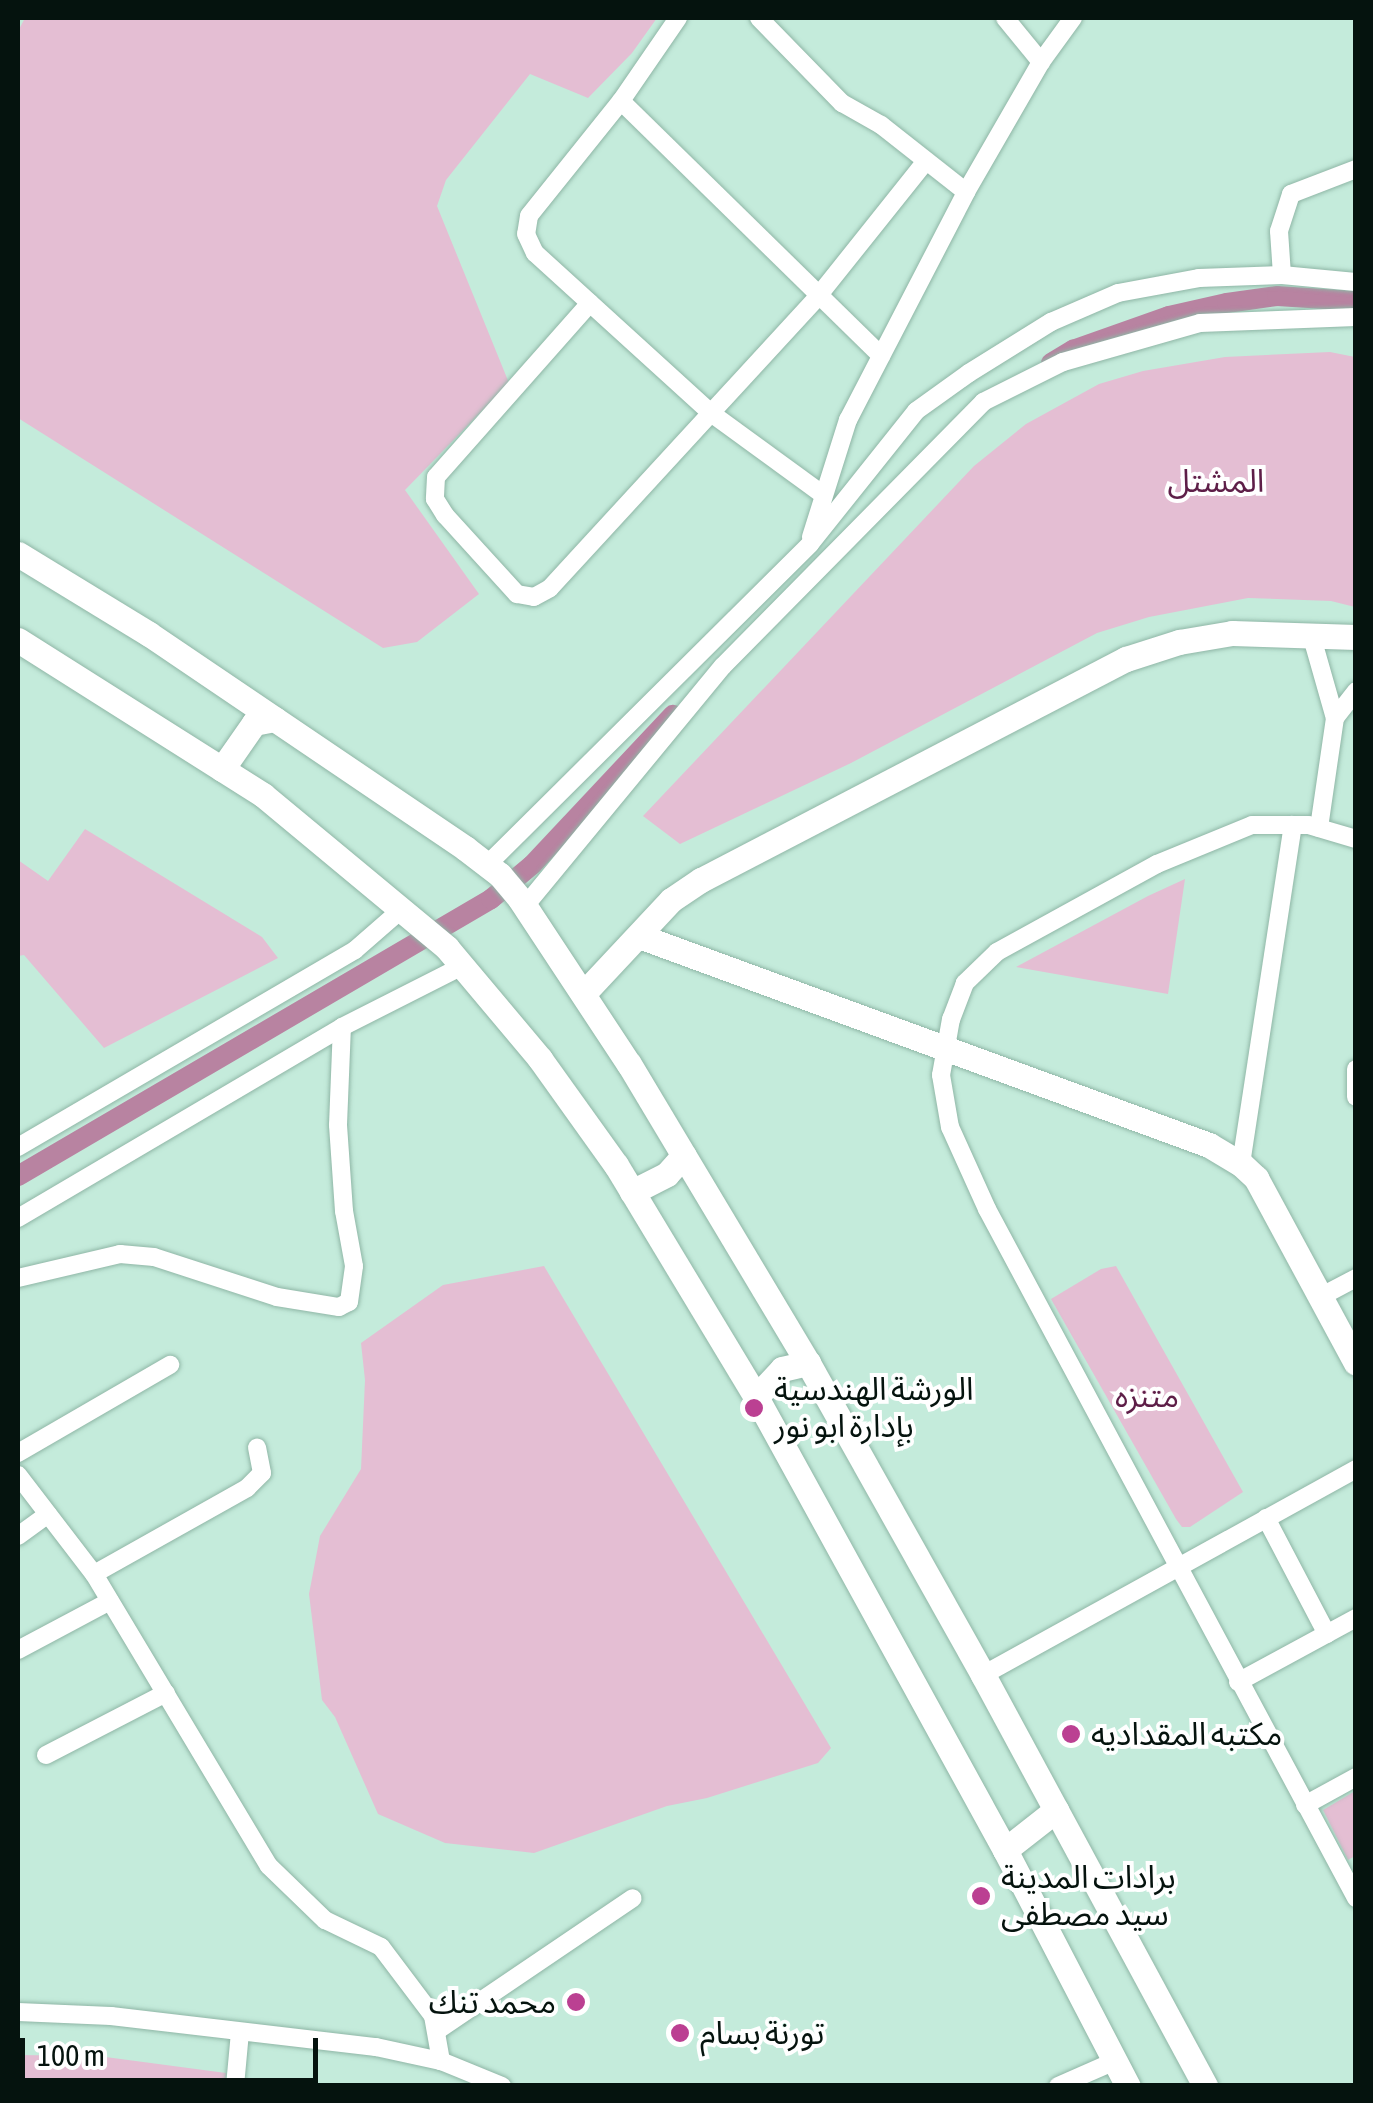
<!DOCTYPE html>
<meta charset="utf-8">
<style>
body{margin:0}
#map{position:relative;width:1373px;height:2103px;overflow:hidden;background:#c4ebdb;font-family:"Asap Condensed","Noto Sans Arabic",sans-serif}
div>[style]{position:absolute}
.green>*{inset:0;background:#e4bed3}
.canal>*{height:20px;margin:-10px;padding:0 10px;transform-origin:10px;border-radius:10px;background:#b883a1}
.roads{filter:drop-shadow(0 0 2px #8fb6a6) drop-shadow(0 0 2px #8fb6a6)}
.street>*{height:18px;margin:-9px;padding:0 9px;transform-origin:9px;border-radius:9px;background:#fff}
.secondary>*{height:25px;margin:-12.5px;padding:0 12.5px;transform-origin:12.5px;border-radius:12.5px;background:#fff}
.dots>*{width:28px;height:28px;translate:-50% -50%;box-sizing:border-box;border:5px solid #fff;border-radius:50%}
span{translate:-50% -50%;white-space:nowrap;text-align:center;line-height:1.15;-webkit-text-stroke:8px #fff;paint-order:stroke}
.park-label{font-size:32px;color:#5e1e48}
.poi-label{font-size:32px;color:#05130e}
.left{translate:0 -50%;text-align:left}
.right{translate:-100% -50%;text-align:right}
.frame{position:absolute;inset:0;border:20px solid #05130e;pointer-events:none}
.scale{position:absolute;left:20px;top:2038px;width:298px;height:45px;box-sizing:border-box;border:5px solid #05130e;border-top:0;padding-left:12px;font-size:30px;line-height:35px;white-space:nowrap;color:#05130e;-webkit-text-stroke:8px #fff;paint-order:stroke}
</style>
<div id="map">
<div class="green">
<div style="clip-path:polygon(25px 18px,657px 18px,632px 53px,588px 98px,530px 74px,446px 180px,437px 206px,509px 383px,405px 490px,479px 594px,417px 642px,383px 648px,18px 418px,18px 31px)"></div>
<div style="clip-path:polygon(1330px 352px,1355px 357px,1355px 607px,1331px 601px,1248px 598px,1149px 617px,1097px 633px,851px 763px,680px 844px,643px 816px,974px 466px,1026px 424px,1099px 384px,1143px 371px,1225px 357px)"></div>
<div style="clip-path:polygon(85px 829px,262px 937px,278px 958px,104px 1048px,24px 955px,18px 956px,18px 860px,48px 881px)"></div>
<div style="clip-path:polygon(1185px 879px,1168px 994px,1016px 967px,1148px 896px)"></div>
<div style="clip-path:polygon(544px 1266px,831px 1748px,818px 1763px,707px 1798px,667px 1806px,534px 1853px,445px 1843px,378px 1814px,335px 1717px,322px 1700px,309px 1594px,320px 1536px,361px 1469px,365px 1380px,361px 1343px,443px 1285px)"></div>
<div style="clip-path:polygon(1116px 1266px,1243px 1492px,1190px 1527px,1182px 1527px,1176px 1519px,1051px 1299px,1101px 1269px)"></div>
<div style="clip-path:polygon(1355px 1791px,1355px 1856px,1348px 1860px,1323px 1810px)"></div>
<div style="clip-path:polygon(18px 2055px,98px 2056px,226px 2073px,225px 2085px,18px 2085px)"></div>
</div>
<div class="canal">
<div style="left:1051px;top:363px;width:26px;rotate:-31deg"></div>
<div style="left:1073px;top:350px;width:102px;rotate:-19.5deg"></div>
<div style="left:1169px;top:316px;width:59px;rotate:-12.6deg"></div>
<div style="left:1227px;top:303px;width:50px;rotate:-8deg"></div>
<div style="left:1277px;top:296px;width:79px;rotate:3.6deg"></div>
<div style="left:18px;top:1176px;width:548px;rotate:-30.35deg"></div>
<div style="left:491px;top:899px;width:53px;rotate:-39.7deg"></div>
<div style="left:532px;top:865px;width:206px;rotate:-46.8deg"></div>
</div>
<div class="roads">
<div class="street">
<div style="left:678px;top:18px;width:101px;rotate:124.5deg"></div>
<div style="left:621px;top:101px;width:147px;rotate:128.7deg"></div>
<div style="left:529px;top:216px;width:18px;rotate:99deg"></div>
<div style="left:526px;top:234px;width:21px;rotate:65deg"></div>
<div style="left:535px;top:253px;width:238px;rotate:42.3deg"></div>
<div style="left:711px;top:413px;width:137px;rotate:36.1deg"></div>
<div style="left:759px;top:18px;width:119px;rotate:45.7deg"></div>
<div style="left:842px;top:103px;width:45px;rotate:29.4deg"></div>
<div style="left:881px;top:125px;width:108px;rotate:38.2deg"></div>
<div style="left:1005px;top:18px;width:57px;rotate:50.7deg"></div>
<div style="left:621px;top:101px;width:364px;rotate:44.4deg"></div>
<div style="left:1282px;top:275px;width:44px;rotate:-93.9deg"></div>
<div style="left:1279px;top:231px;width:39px;rotate:-72deg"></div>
<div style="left:1291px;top:194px;width:70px;rotate:-21deg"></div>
<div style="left:590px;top:303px;width:232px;rotate:131.5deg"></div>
<div style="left:436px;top:477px;width:22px;rotate:93deg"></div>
<div style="left:435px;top:499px;width:19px;rotate:58deg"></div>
<div style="left:445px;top:515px;width:107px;rotate:47.7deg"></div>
<div style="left:517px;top:594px;width:17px;rotate:10deg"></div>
<div style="left:534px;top:597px;width:18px;rotate:-29deg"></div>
<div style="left:550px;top:588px;width:398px;rotate:-47.4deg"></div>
<div style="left:819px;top:295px;width:171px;rotate:-51.4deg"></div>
<div style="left:811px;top:537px;width:123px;rotate:-72.5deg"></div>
<div style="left:848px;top:420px;width:257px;rotate:-62.6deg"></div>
<div style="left:966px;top:192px;width:150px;rotate:-60deg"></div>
<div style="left:1041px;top:62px;width:54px;rotate:-54deg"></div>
<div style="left:1311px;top:634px;width:87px;rotate:74.1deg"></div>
<div style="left:1335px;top:718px;width:111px;rotate:98.3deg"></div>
<div style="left:1335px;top:718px;width:34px;rotate:-52deg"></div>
<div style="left:1356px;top:839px;width:50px;rotate:-163.7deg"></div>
<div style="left:1308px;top:825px;width:56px;rotate:180deg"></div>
<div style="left:1252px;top:825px;width:103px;rotate:157.7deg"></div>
<div style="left:1157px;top:864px;width:183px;rotate:151.2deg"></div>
<div style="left:997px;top:952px;width:45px;rotate:135.9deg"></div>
<div style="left:965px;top:983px;width:39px;rotate:111deg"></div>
<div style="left:951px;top:1019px;width:57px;rotate:100.1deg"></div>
<div style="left:941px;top:1075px;width:53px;rotate:80.2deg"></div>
<div style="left:950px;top:1127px;width:90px;rotate:65.7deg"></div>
<div style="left:987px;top:1209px;width:782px;rotate:61.83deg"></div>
<div style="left:487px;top:865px;width:455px;rotate:-44.8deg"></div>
<div style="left:810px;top:544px;width:170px;rotate:-51.4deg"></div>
<div style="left:916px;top:411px;width:65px;rotate:-35.6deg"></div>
<div style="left:969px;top:373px;width:97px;rotate:-31.9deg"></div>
<div style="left:1051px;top:322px;width:73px;rotate:-23.4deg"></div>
<div style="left:1118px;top:293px;width:82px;rotate:-10.5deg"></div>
<div style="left:1199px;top:278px;width:83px;rotate:-2.1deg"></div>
<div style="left:1282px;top:275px;width:74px;rotate:5.4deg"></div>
<div style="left:525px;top:906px;width:311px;rotate:-50.5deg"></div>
<div style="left:723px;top:666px;width:371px;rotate:-45.4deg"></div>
<div style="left:983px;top:402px;width:89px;rotate:-26.6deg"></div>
<div style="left:1063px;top:362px;width:142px;rotate:-15.9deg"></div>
<div style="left:1200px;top:323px;width:156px;rotate:-2.2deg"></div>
<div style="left:1356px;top:1069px;width:28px;rotate:90deg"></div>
<div style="left:18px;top:1147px;width:390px;rotate:-30.3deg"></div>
<div style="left:355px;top:950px;width:62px;rotate:-41.1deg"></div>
<div style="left:1241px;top:1164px;width:343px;rotate:-81.3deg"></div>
<div style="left:18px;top:1218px;width:376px;rotate:-30.5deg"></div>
<div style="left:342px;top:1027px;width:135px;rotate:-26.9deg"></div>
<div style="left:18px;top:1278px;width:105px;rotate:-13.2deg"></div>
<div style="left:120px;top:1254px;width:34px;rotate:5deg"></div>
<div style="left:154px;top:1257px;width:129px;rotate:18deg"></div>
<div style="left:277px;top:1297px;width:63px;rotate:9.2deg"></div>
<div style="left:339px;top:1307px;width:11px;rotate:-27deg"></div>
<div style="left:349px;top:1302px;width:36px;rotate:-82deg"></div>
<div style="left:354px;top:1266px;width:56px;rotate:-100.3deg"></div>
<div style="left:344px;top:1211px;width:86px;rotate:-94deg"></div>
<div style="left:338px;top:1125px;width:98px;rotate:-87.7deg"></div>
<div style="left:1320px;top:1297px;width:41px;rotate:-27.8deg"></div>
<div style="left:18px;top:1453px;width:176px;rotate:-30.1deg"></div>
<div style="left:18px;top:1475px;width:125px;rotate:52.5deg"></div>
<div style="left:94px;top:1574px;width:340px;rotate:59.1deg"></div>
<div style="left:269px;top:1866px;width:78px;rotate:44deg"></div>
<div style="left:325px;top:1920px;width:62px;rotate:25.7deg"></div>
<div style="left:381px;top:1947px;width:86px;rotate:53deg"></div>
<div style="left:433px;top:2016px;width:46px;rotate:79.9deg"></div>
<div style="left:1266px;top:1518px;width:131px;rotate:62.3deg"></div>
<div style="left:18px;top:1536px;width:37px;rotate:-36deg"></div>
<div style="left:94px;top:1574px;width:176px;rotate:-29.3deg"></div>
<div style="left:247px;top:1488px;width:21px;rotate:-45deg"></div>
<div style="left:262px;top:1473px;width:26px;rotate:-101deg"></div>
<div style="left:18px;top:1650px;width:104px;rotate:-28deg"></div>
<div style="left:983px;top:1675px;width:426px;rotate:-28.9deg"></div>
<div style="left:1238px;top:1682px;width:134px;rotate:-28.5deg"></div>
<div style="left:46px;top:1755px;width:135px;rotate:-27.3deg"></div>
<div style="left:1305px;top:1805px;width:58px;rotate:-28.8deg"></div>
<div style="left:18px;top:2012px;width:93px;rotate:2.5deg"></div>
<div style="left:111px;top:2016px;width:267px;rotate:6.7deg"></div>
<div style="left:376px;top:2047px;width:66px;rotate:12.2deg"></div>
<div style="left:441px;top:2061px;width:66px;rotate:22.3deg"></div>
<div style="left:438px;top:2030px;width:235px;rotate:-34.1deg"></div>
<div style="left:235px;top:2086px;width:54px;rotate:-84.7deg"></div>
<div style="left:1058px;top:2086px;width:62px;rotate:-23.7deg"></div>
</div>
<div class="secondary">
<div style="left:18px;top:554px;width:153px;rotate:31.4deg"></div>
<div style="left:149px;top:634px;width:382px;rotate:34.1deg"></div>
<div style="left:465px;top:848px;width:44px;rotate:37.6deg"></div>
<div style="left:500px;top:875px;width:31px;rotate:50deg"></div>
<div style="left:520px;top:899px;width:198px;rotate:56.6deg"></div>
<div style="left:629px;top:1064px;width:348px;rotate:59.1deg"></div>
<div style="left:808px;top:1363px;width:358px;rotate:60.7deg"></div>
<div style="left:983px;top:1675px;width:467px;rotate:61.6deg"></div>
<div style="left:18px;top:640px;width:290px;rotate:32.3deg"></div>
<div style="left:263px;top:795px;width:239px;rotate:39.7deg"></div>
<div style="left:447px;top:948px;width:145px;rotate:50deg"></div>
<div style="left:540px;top:1059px;width:130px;rotate:54.4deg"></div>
<div style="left:616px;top:1165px;width:271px;rotate:58.9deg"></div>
<div style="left:756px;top:1397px;width:517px;rotate:61.2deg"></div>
<div style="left:1005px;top:1850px;width:266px;rotate:62.5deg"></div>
<div style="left:222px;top:769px;width:56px;rotate:-55.2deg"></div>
<div style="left:254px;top:723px;width:21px;rotate:-11deg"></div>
<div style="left:639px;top:936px;width:607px;rotate:20.14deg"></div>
<div style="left:1209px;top:1145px;width:37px;rotate:31deg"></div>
<div style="left:1241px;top:1164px;width:21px;rotate:43deg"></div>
<div style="left:1256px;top:1178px;width:210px;rotate:61.6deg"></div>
<div style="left:584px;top:993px;width:127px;rotate:-46.9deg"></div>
<div style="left:671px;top:900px;width:36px;rotate:-34deg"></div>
<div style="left:701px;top:880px;width:479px;rotate:-27.5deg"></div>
<div style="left:1126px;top:659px;width:56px;rotate:-17.8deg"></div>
<div style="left:1179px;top:642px;width:54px;rotate:-9.6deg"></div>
<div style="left:1232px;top:633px;width:124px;rotate:1.8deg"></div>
<div style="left:632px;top:1192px;width:39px;rotate:-27deg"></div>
<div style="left:667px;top:1174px;width:25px;rotate:-48deg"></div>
<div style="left:756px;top:1397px;width:38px;rotate:-47deg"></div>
<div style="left:782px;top:1369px;width:27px;rotate:-13deg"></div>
<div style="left:1005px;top:1850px;width:65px;rotate:-38.1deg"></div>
</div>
</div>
<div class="dots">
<div style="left:754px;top:1408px;background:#bb4092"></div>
<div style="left:1071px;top:1734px;background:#bb4092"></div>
<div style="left:981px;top:1896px;background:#bb4092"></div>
<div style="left:576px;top:2002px;background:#bb4092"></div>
<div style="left:680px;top:2033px;background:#bb4092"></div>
</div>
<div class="park-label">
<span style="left:1216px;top:481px">المشتل</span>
<span style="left:1147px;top:1396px">متنزه</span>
</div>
<div class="poi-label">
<span class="left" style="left:774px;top:1408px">الورشة الهندسية<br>بإدارة ابو نور</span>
<span class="left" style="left:1091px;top:1734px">مكتبه المقداديه</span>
<span class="left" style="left:1001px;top:1896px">برادات المدينة<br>سيد مصطفى</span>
<span class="right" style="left:556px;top:2002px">محمد تنك</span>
<span class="left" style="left:700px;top:2033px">تورنة بسام</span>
</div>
<div class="frame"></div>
<div class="scale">100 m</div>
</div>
